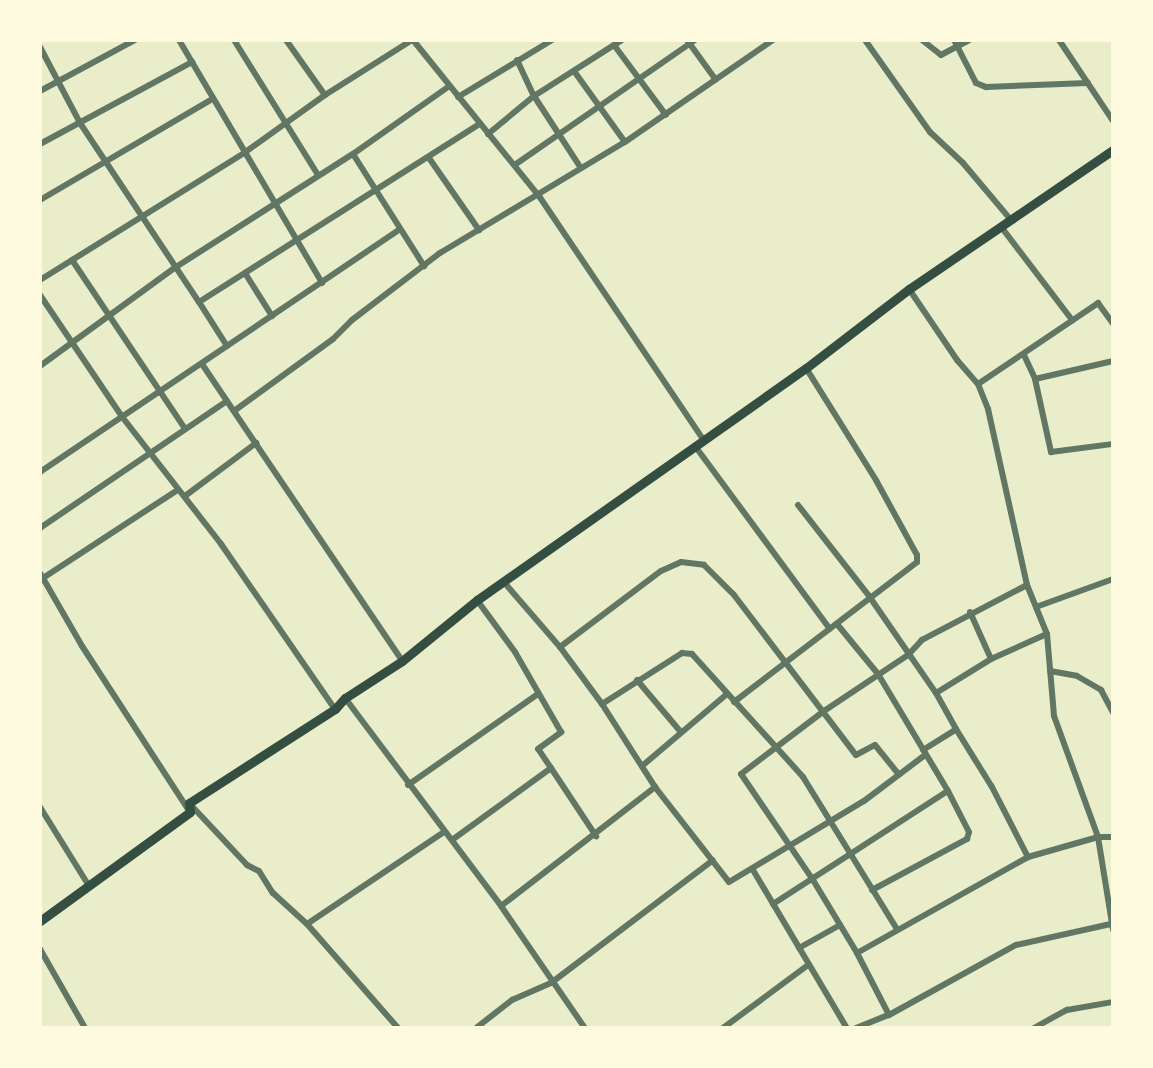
<!DOCTYPE html>
<style>
body{margin:0}
#map{position:relative;width:1153px;height:1068px;overflow:hidden;background:#e9edc9;font-family:Bitter,serif}
div>[style]{position:absolute}
.minor>*{height:6px;margin:-3px;padding:0 3px;transform-origin:3px;border-radius:3px;background:#617663}
.primary>*{height:9px;margin:-4.5px;padding:0 4.5px;transform-origin:4.5px;border-radius:4.5px;background:#344e41}
span{translate:-50% -50%;white-space:nowrap;text-align:center;line-height:1.15;-webkit-text-stroke:8px #fefae0;paint-order:stroke}
.frame{position:absolute;inset:0;border:42px solid #fefae0;pointer-events:none}
</style>
<div id="map">
<div class="minor">
<div style="left:179px;top:40px;width:282px;rotate:59.5deg"></div>
<div style="left:234px;top:40px;width:159px;rotate:58.1deg"></div>
<div style="left:286px;top:40px;width:67px;rotate:54.7deg"></div>
<div style="left:413px;top:40px;width:201px;rotate:51.1deg"></div>
<div style="left:539px;top:196px;width:292px;rotate:56deg"></div>
<div style="left:687px;top:40px;width:49px;rotate:54.1deg"></div>
<div style="left:865px;top:40px;width:113px;rotate:54.8deg"></div>
<div style="left:930px;top:132px;width:45px;rotate:43.2deg"></div>
<div style="left:963px;top:163px;width:75px;rotate:49.9deg"></div>
<div style="left:922px;top:40px;width:24px;rotate:38deg"></div>
<div style="left:941px;top:55px;width:32px;rotate:-28deg"></div>
<div style="left:954px;top:40px;width:48px;rotate:62.9deg"></div>
<div style="left:976px;top:83px;width:11px;rotate:22deg"></div>
<div style="left:986px;top:87px;width:102px;rotate:-2.2deg"></div>
<div style="left:1059px;top:40px;width:97px;rotate:56.3deg"></div>
<div style="left:614px;top:45px;width:87px;rotate:53.4deg"></div>
<div style="left:40px;top:47px;width:86px;rotate:62.2deg"></div>
<div style="left:80px;top:123px;width:215px;rotate:56.4deg"></div>
<div style="left:517px;top:60px;width:40px;rotate:65deg"></div>
<div style="left:534px;top:96px;width:86px;rotate:56.9deg"></div>
<div style="left:574px;top:71px;width:87px;rotate:54.3deg"></div>
<div style="left:40px;top:91px;width:108px;rotate:-28.2deg"></div>
<div style="left:458px;top:97px;width:110px;rotate:-31.2deg"></div>
<div style="left:488px;top:134px;width:60px;rotate:-39.6deg"></div>
<div style="left:534px;top:96px;width:104px;rotate:-32.5deg"></div>
<div style="left:40px;top:144px;width:173px;rotate:-28.3deg"></div>
<div style="left:353px;top:154px;width:133px;rotate:57.6deg"></div>
<div style="left:429px;top:158px;width:88px;rotate:55.2deg"></div>
<div style="left:516px;top:164px;width:218px;rotate:-34.7deg"></div>
<div style="left:40px;top:200px;width:199px;rotate:-30.4deg"></div>
<div style="left:1002px;top:228px;width:116px;rotate:52.7deg"></div>
<div style="left:72px;top:260px;width:203px;rotate:56.2deg"></div>
<div style="left:245px;top:273px;width:51px;rotate:57.9deg"></div>
<div style="left:40px;top:280px;width:240px;rotate:-31.9deg"></div>
<div style="left:244px;top:153px;width:100px;rotate:-35.6deg"></div>
<div style="left:325px;top:95px;width:103px;rotate:-32.3deg"></div>
<div style="left:909px;top:289px;width:86px;rotate:55.9deg"></div>
<div style="left:957px;top:360px;width:32px;rotate:49deg"></div>
<div style="left:978px;top:384px;width:27px;rotate:68deg"></div>
<div style="left:988px;top:409px;width:180px;rotate:77.5deg"></div>
<div style="left:1027px;top:585px;width:53px;rotate:67.8deg"></div>
<div style="left:1047px;top:634px;width:82px;rotate:85.1deg"></div>
<div style="left:1054px;top:716px;width:129px;rotate:70deg"></div>
<div style="left:1098px;top:837px;width:94px;rotate:80.8deg"></div>
<div style="left:40px;top:295px;width:148px;rotate:56deg"></div>
<div style="left:123px;top:418px;width:160px;rotate:52.1deg"></div>
<div style="left:221px;top:544px;width:201px;rotate:55.4deg"></div>
<div style="left:227px;top:346px;width:52px;rotate:-122.5deg"></div>
<div style="left:199px;top:302px;width:332px;rotate:-32.4deg"></div>
<div style="left:1024px;top:355px;width:26px;rotate:65deg"></div>
<div style="left:1113px;top:361px;width:80px;rotate:167deg"></div>
<div style="left:1035px;top:379px;width:75px;rotate:77.6deg"></div>
<div style="left:1051px;top:452px;width:63px;rotate:-7.4deg"></div>
<div style="left:202px;top:364px;width:358px;rotate:56deg"></div>
<div style="left:40px;top:366px;width:168px;rotate:-36.1deg"></div>
<div style="left:176px;top:267px;width:210px;rotate:-32.6deg"></div>
<div style="left:353px;top:154px;width:116px;rotate:-35.2deg"></div>
<div style="left:978px;top:384px;width:145px;rotate:-34deg"></div>
<div style="left:1098px;top:303px;width:26px;rotate:54deg"></div>
<div style="left:234px;top:411px;width:122px;rotate:-36deg"></div>
<div style="left:333px;top:339px;width:27px;rotate:-45deg"></div>
<div style="left:352px;top:320px;width:111px;rotate:-37.3deg"></div>
<div style="left:440px;top:253px;width:216px;rotate:-31deg"></div>
<div style="left:625px;top:142px;width:180px;rotate:-34.6deg"></div>
<div style="left:695px;top:446px;width:227px;rotate:53.6deg"></div>
<div style="left:40px;top:472px;width:434px;rotate:-34deg"></div>
<div style="left:185px;top:496px;width:89px;rotate:-36.7deg"></div>
<div style="left:798px;top:505px;width:115px;rotate:52deg"></div>
<div style="left:869px;top:596px;width:118px;rotate:55.4deg"></div>
<div style="left:936px;top:693px;width:41px;rotate:60.9deg"></div>
<div style="left:40px;top:528px;width:226px;rotate:-34.2deg"></div>
<div style="left:40px;top:573px;width:84px;rotate:60.1deg"></div>
<div style="left:82px;top:646px;width:197px;rotate:57deg"></div>
<div style="left:43px;top:578px;width:159px;rotate:-33.2deg"></div>
<div style="left:503px;top:581px;width:87px;rotate:49.2deg"></div>
<div style="left:560px;top:647px;width:71px;rotate:53.6deg"></div>
<div style="left:602px;top:704px;width:98px;rotate:57.4deg"></div>
<div style="left:655px;top:787px;width:120px;rotate:52.1deg"></div>
<div style="left:729px;top:882px;width:157px;rotate:-31deg"></div>
<div style="left:864px;top:801px;width:76px;rotate:-37deg"></div>
<div style="left:1027px;top:585px;width:119px;rotate:152.4deg"></div>
<div style="left:922px;top:640px;width:21px;rotate:133deg"></div>
<div style="left:908px;top:655px;width:101px;rotate:146.3deg"></div>
<div style="left:824px;top:711px;width:104px;rotate:142.8deg"></div>
<div style="left:741px;top:774px;width:128px;rotate:55.8deg"></div>
<div style="left:813px;top:880px;width:85px;rotate:58.9deg"></div>
<div style="left:857px;top:953px;width:196px;rotate:-29.3deg"></div>
<div style="left:1028px;top:857px;width:73px;rotate:-15.9deg"></div>
<div style="left:1098px;top:837px;width:15px"></div>
<div style="left:1036px;top:607px;width:82px;rotate:-20deg"></div>
<div style="left:970px;top:612px;width:51px;rotate:65.9deg"></div>
<div style="left:560px;top:647px;width:126px;rotate:-37deg"></div>
<div style="left:661px;top:571px;width:22px;rotate:-24deg"></div>
<div style="left:681px;top:562px;width:23px;rotate:7deg"></div>
<div style="left:704px;top:565px;width:42px;rotate:45deg"></div>
<div style="left:734px;top:595px;width:201px;rotate:52.7deg"></div>
<div style="left:856px;top:755px;width:21px;rotate:-28deg"></div>
<div style="left:875px;top:745px;width:38px;rotate:51deg"></div>
<div style="left:1050px;top:671px;width:27px;rotate:10deg"></div>
<div style="left:1077px;top:676px;width:28px;rotate:30deg"></div>
<div style="left:1101px;top:690px;width:26px;rotate:62deg"></div>
<div style="left:637px;top:680px;width:67px;rotate:49.9deg"></div>
<div style="left:936px;top:693px;width:65px;rotate:-31.7deg"></div>
<div style="left:991px;top:659px;width:61px;rotate:-24.1deg"></div>
<div style="left:345px;top:698px;width:260px;rotate:53.1deg"></div>
<div style="left:501px;top:906px;width:148px;rotate:55.5deg"></div>
<div style="left:734px;top:702px;width:230px;rotate:-37.4deg"></div>
<div style="left:917px;top:562px;width:7px;rotate:-90deg"></div>
<div style="left:917px;top:555px;width:85px;rotate:-118.7deg"></div>
<div style="left:876px;top:480px;width:132px;rotate:-122deg"></div>
<div style="left:602px;top:704px;width:95px;rotate:-32.5deg"></div>
<div style="left:682px;top:653px;width:10px;rotate:6deg"></div>
<div style="left:692px;top:654px;width:166px;rotate:47.9deg"></div>
<div style="left:803px;top:777px;width:179px;rotate:58.3deg"></div>
<div style="left:923px;top:750px;width:39px;rotate:-32deg"></div>
<div style="left:956px;top:729px;width:68px;rotate:58.2deg"></div>
<div style="left:992px;top:787px;width:79px;rotate:62.8deg"></div>
<div style="left:642px;top:766px;width:111px;rotate:-40.3deg"></div>
<div style="left:551px;top:768px;width:82px;rotate:56.5deg"></div>
<div style="left:408px;top:785px;width:159px;rotate:-35deg"></div>
<div style="left:189px;top:803px;width:85px;rotate:46.9deg"></div>
<div style="left:247px;top:865px;width:13px;rotate:27deg"></div>
<div style="left:259px;top:871px;width:26px;rotate:58deg"></div>
<div style="left:273px;top:893px;width:46px;rotate:42.4deg"></div>
<div style="left:307px;top:924px;width:138px;rotate:48.8deg"></div>
<div style="left:40px;top:807px;width:93px;rotate:58.2deg"></div>
<div style="left:452px;top:840px;width:122px;rotate:-36deg"></div>
<div style="left:551px;top:768px;width:23px;rotate:-124deg"></div>
<div style="left:538px;top:749px;width:29px;rotate:-36deg"></div>
<div style="left:561px;top:732px;width:92px;rotate:-119.9deg"></div>
<div style="left:515px;top:652px;width:64px;rotate:-126.2deg"></div>
<div style="left:753px;top:870px;width:184px;rotate:59.3deg"></div>
<div style="left:872px;top:890px;width:108px;rotate:-28.2deg"></div>
<div style="left:967px;top:839px;width:7px;rotate:-74deg"></div>
<div style="left:969px;top:832px;width:46px;rotate:-117.1deg"></div>
<div style="left:773px;top:904px;width:208px;rotate:-32.9deg"></div>
<div style="left:948px;top:791px;width:136px;rotate:-120.9deg"></div>
<div style="left:878px;top:674px;width:65px;rotate:-129.4deg"></div>
<div style="left:501px;top:906px;width:195px;rotate:-37.7deg"></div>
<div style="left:307px;top:924px;width:165px;rotate:-33.9deg"></div>
<div style="left:799px;top:948px;width:47px;rotate:-29.3deg"></div>
<div style="left:40px;top:949px;width:91px;rotate:60.3deg"></div>
<div style="left:857px;top:953px;width:70px;rotate:62.7deg"></div>
<div style="left:476px;top:1028px;width:46px;rotate:-37.9deg"></div>
<div style="left:512px;top:1000px;width:43px;rotate:-23.6deg"></div>
<div style="left:551px;top:983px;width:203px;rotate:-37.2deg"></div>
<div style="left:723px;top:1028px;width:106px;rotate:-36.5deg"></div>
<div style="left:856px;top:1028px;width:35px;rotate:-22deg"></div>
<div style="left:889px;top:1015px;width:145px;rotate:-28.9deg"></div>
<div style="left:1016px;top:945px;width:97px;rotate:-12.5deg"></div>
<div style="left:1034px;top:1028px;width:38px;rotate:-29deg"></div>
<div style="left:1067px;top:1010px;width:47px;rotate:-9.9deg"></div>
</div>
<div class="primary">
<div style="left:40px;top:921px;width:185px;rotate:-36deg"></div>
<div style="left:190px;top:812px;width:9px;rotate:-96deg"></div>
<div style="left:189px;top:803px;width:174px;rotate:-32.8deg"></div>
<div style="left:335px;top:709px;width:15px;rotate:-48deg"></div>
<div style="left:345px;top:698px;width:68px;rotate:-33deg"></div>
<div style="left:402px;top:661px;width:97px;rotate:-39.1deg"></div>
<div style="left:477px;top:600px;width:403px;rotate:-35.2deg"></div>
<div style="left:806px;top:368px;width:130px;rotate:-37.5deg"></div>
<div style="left:909px;top:289px;width:247px;rotate:-34.3deg"></div>
</div>
<div class="frame"></div>
</div>
